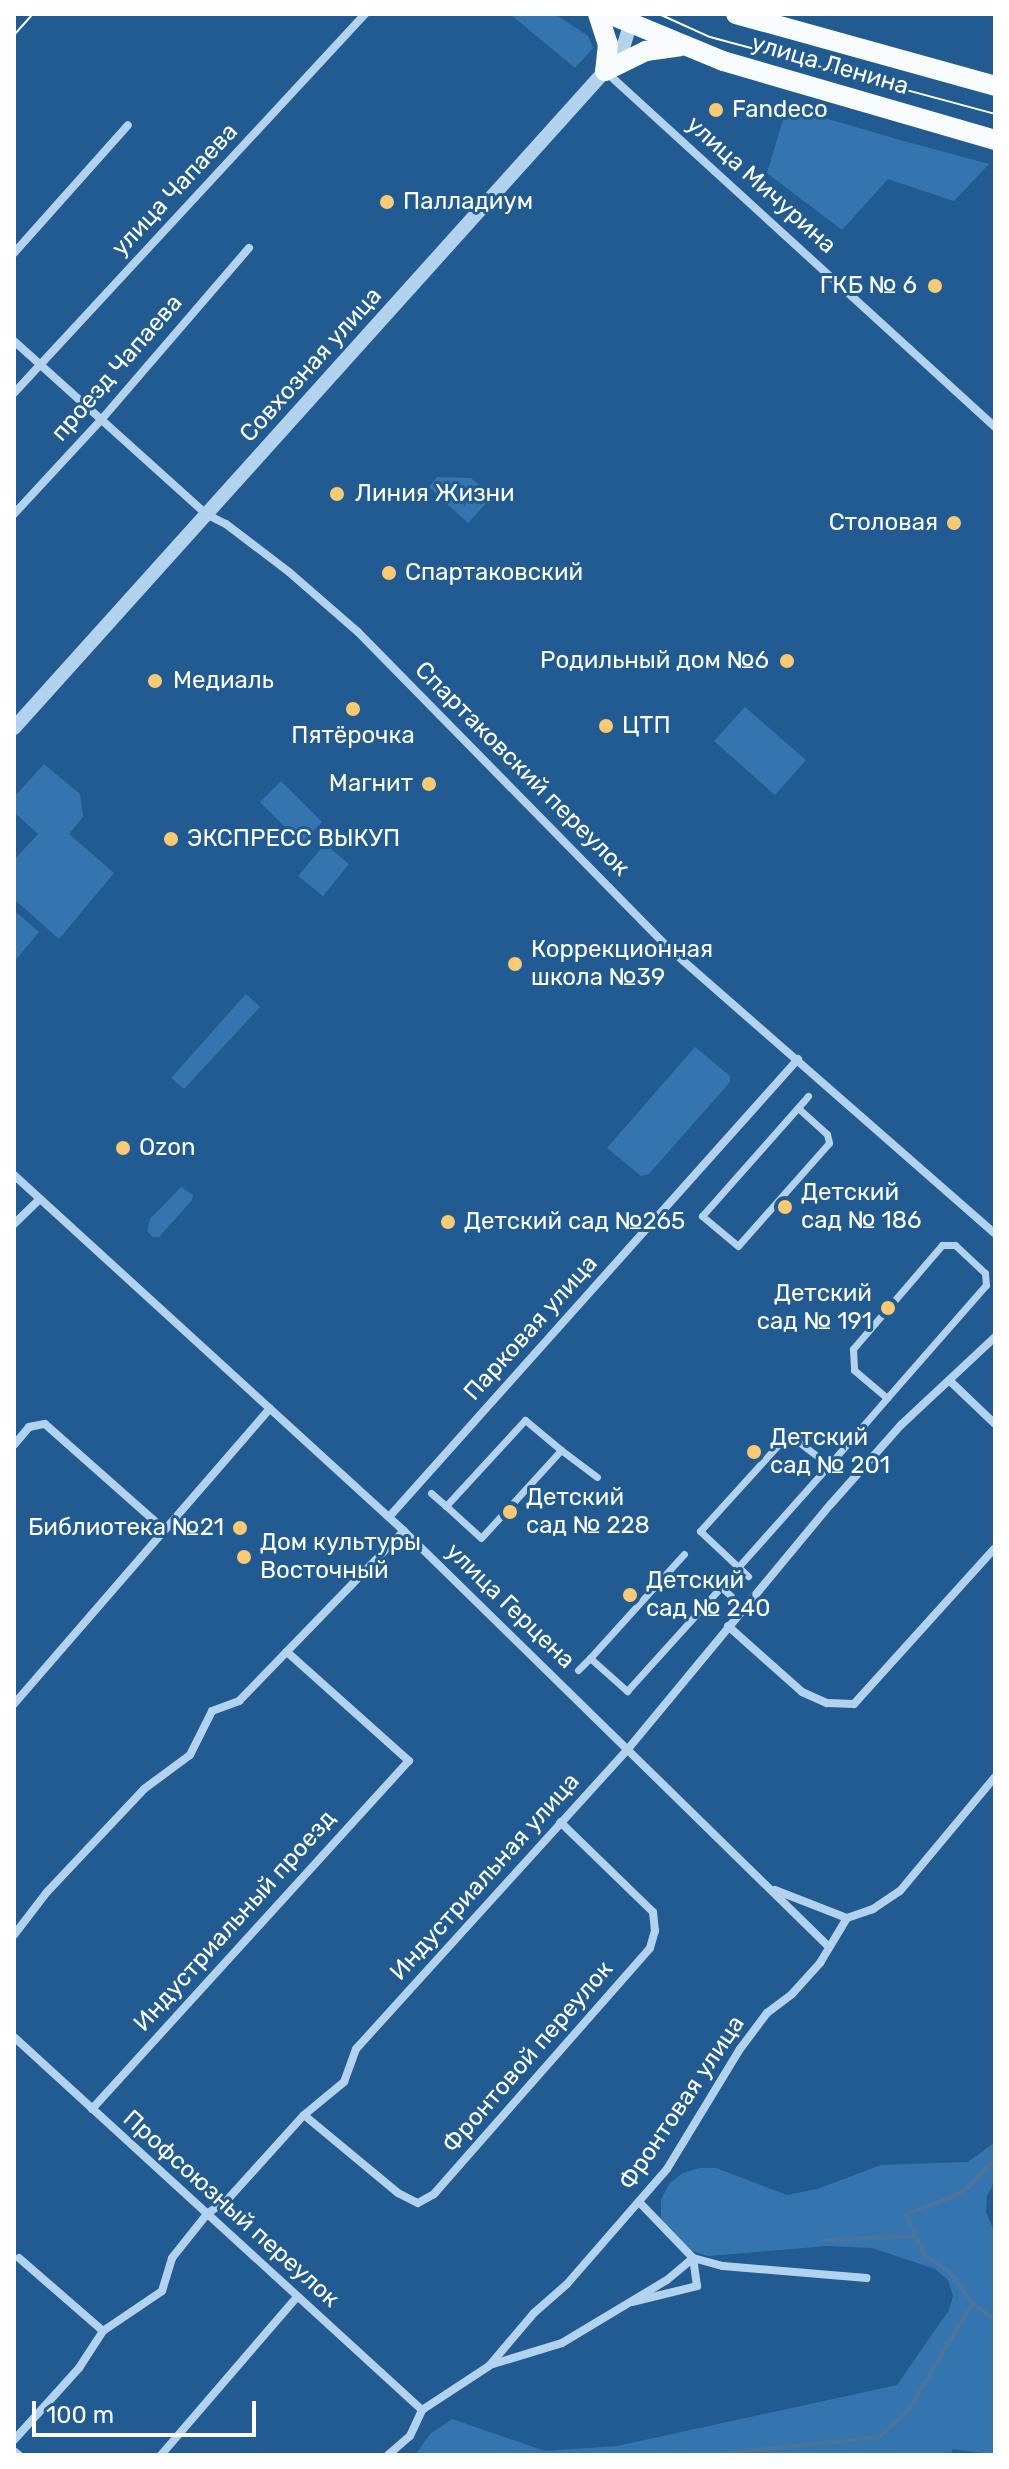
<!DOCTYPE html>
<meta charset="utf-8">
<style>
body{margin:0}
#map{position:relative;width:1009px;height:2469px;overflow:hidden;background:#215b92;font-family:Rubik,sans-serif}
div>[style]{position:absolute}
.green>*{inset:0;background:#3575af}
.stream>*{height:4px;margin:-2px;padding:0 2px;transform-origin:2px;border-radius:2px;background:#4d749b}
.pedestrian>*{height:7px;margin:-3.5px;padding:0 3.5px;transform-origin:3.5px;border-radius:3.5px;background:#b3d2ed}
.minor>*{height:8px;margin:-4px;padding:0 4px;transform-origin:4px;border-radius:4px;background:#b3d2ed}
.tertiary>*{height:14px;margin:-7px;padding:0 7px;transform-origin:7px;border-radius:7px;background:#b3d2ed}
.primary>*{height:20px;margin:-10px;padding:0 10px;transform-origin:10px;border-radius:10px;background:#f9fcff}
.tram>*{height:2px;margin:-1px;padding:0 1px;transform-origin:1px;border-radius:1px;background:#fff}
.dots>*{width:22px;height:22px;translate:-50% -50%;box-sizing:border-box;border:4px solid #215b92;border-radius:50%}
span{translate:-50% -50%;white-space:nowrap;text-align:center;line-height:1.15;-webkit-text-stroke:6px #215b92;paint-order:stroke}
.street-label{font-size:24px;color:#fff}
.poi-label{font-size:24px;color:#fff}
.left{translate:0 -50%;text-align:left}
.right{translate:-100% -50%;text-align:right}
.frame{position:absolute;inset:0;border:16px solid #fff;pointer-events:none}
.scale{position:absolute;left:32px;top:2401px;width:224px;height:36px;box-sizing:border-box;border:4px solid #fff;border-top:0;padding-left:10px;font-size:24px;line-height:28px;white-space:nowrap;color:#fff;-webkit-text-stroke:6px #215b92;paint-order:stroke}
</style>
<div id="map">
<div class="green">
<div style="clip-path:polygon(510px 14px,555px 14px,588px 36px,593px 48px,575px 68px)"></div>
<div style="clip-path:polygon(787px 107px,900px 140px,989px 164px,954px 201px,888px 179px,842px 230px,767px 173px)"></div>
<div style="clip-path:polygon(437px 477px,471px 478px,492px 497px,468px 523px,429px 487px)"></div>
<div style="clip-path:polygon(745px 707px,806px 760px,775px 795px,714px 741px)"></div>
<div style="clip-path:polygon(44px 764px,80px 794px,83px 817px,69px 834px,114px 873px,59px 939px,14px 899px,14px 860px,38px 834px,14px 812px,14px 797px)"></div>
<div style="clip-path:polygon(281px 781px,322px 822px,301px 843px,260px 802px)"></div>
<div style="clip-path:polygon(325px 844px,349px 864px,323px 896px,298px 876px)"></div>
<div style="clip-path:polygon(17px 913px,39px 932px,14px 962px,14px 916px)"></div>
<div style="clip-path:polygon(246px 994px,260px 1007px,184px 1089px,171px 1078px)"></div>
<div style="clip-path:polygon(695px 1047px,730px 1076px,730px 1082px,649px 1174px,641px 1176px,607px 1148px)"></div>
<div style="clip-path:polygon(181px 1187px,193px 1195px,192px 1200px,159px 1237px,153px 1237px,147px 1231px,150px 1219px)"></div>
<div style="clip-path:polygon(995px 2142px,995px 2181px,987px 2196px,986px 2212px,995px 2233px,995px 2455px,953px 2449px,950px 2455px,415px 2455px,430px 2434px,452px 2419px,545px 2451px,617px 2446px,897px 2385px,949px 2310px,953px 2296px,948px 2280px,935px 2269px,872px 2248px,827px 2246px,708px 2256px,686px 2249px,661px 2219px,661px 2200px,669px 2184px,683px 2173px,699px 2168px,716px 2168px,787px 2195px,817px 2189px,881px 2165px,968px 2162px)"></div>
</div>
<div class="stream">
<div style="left:995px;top:2158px;width:39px;rotate:132deg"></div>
<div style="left:969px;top:2187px;width:17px;rotate:147deg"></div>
<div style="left:955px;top:2196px;width:52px;rotate:159.8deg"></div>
<div style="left:906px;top:2214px;width:46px;rotate:65.7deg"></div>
<div style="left:925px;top:2256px;width:28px;rotate:32deg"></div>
<div style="left:949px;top:2271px;width:39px;rotate:54deg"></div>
<div style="left:972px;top:2303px;width:29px;rotate:36deg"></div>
<div style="left:825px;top:2240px;width:90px;rotate:-2.5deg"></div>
<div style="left:711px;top:2455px;width:169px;rotate:-6.1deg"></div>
<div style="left:879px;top:2437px;width:39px;rotate:-42deg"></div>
<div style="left:908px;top:2411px;width:126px;rotate:-59.3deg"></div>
</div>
<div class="pedestrian">
<div style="left:798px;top:1108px;width:39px;rotate:42deg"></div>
<div style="left:827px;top:1134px;width:9px;rotate:77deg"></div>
<div style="left:829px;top:1143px;width:137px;rotate:131.5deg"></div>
<div style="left:738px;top:1246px;width:47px;rotate:-140.2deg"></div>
<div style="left:702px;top:1216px;width:152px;rotate:-48.5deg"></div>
<div style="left:803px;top:1102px;width:8px;rotate:-50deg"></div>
<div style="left:561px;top:1450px;width:47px;rotate:-140.2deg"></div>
<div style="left:525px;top:1420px;width:117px;rotate:132.6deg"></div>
<div style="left:446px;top:1506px;width:47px;rotate:42.4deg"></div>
<div style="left:481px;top:1538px;width:119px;rotate:-47.7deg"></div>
<div style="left:561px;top:1450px;width:45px;rotate:36.9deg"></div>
<div style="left:829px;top:1465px;width:89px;rotate:-49.1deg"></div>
<div style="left:887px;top:1398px;width:150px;rotate:-48.8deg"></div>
<div style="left:986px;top:1285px;width:12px;rotate:-95deg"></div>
<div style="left:985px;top:1273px;width:41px;rotate:-137deg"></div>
<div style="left:955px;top:1245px;width:13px;rotate:180deg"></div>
<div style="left:942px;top:1245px;width:137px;rotate:130.6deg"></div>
<div style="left:853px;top:1349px;width:21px;rotate:87deg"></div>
<div style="left:854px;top:1370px;width:43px;rotate:40.3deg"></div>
<div style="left:431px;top:1493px;width:20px;rotate:41deg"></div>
<div style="left:684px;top:1554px;width:140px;rotate:132.1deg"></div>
<div style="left:590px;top:1658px;width:50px;rotate:41.7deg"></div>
<div style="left:627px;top:1691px;width:140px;rotate:-47.9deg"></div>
<div style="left:721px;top:1587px;width:13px;rotate:42deg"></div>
<div style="left:740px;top:1565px;width:134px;rotate:-48.3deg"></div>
<div style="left:829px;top:1465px;width:51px;rotate:-142.9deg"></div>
<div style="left:788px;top:1434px;width:131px;rotate:132.2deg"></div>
<div style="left:700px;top:1531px;width:66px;rotate:43.2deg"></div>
<div style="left:578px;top:1670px;width:17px;rotate:-45deg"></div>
</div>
<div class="minor">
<div style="left:606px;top:72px;width:527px;rotate:42.38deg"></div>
<div style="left:14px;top:253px;width:171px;rotate:-48.3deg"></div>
<div style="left:14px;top:341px;width:258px;rotate:42deg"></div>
<div style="left:206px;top:514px;width:22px;rotate:27deg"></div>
<div style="left:226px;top:524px;width:79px;rotate:37.3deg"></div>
<div style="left:289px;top:572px;width:91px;rotate:41deg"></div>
<div style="left:358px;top:632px;width:448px;rotate:45.5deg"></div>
<div style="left:672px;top:951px;width:429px;rotate:41.2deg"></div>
<div style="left:14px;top:393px;width:517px;rotate:-47.2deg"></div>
<div style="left:14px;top:514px;width:128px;rotate:-47.2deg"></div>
<div style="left:101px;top:420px;width:227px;rotate:-49.3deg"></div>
<div style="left:14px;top:1175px;width:528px;rotate:42.39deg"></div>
<div style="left:404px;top:1531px;width:592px;rotate:44.38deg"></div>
<div style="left:14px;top:1224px;width:36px;rotate:-44deg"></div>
<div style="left:950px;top:1381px;width:62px;rotate:43.7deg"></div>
<div style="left:14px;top:1445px;width:23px;rotate:-50deg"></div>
<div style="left:29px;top:1427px;width:16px;rotate:-11deg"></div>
<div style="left:45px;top:1424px;width:160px;rotate:41.5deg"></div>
<div style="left:389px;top:1517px;width:614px;rotate:-48.23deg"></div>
<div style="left:728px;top:1626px;width:99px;rotate:41.7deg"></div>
<div style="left:802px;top:1692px;width:27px;rotate:24deg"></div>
<div style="left:827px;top:1703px;width:27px;rotate:2deg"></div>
<div style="left:854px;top:1704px;width:210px;rotate:-47.9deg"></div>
<div style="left:14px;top:1704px;width:391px;rotate:-49.1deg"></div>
<div style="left:775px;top:1890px;width:77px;rotate:21.3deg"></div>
<div style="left:14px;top:1935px;width:54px;rotate:-52.5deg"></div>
<div style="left:47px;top:1892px;width:141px;rotate:-46.7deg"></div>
<div style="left:144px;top:1789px;width:57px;rotate:-36.5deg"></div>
<div style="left:190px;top:1755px;width:49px;rotate:-63.4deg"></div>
<div style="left:212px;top:1711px;width:29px;rotate:-20deg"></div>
<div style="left:239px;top:1701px;width:237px;rotate:-45.9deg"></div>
<div style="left:14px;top:2037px;width:553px;rotate:42.43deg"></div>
<div style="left:92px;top:2109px;width:471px;rotate:-47.7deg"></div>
<div style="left:409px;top:1761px;width:164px;rotate:-138.2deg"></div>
<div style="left:304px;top:2115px;width:122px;rotate:39.7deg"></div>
<div style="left:398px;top:2193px;width:22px;rotate:27deg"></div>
<div style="left:418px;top:2203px;width:18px;rotate:-29deg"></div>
<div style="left:434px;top:2194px;width:327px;rotate:-48.7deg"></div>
<div style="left:650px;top:1948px;width:18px;rotate:-74deg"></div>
<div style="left:655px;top:1931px;width:19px;rotate:-96deg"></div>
<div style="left:653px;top:1912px;width:129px;rotate:-135.9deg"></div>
<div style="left:19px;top:2258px;width:111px;rotate:41deg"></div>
<div style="left:632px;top:2302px;width:67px;rotate:-13.8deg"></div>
<div style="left:697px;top:2286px;width:28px;rotate:-98deg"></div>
<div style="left:693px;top:2258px;width:76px;rotate:-133.9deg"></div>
<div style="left:490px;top:2365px;width:75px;rotate:-17deg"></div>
<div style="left:562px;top:2343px;width:122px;rotate:-31deg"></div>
<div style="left:667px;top:2280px;width:34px;rotate:-40deg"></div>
<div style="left:693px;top:2258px;width:31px;rotate:15deg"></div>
<div style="left:723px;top:2266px;width:144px;rotate:4.8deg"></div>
<div style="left:422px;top:2410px;width:80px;rotate:-33.3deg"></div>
<div style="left:489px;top:2366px;width:70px;rotate:-49.7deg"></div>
<div style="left:534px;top:2313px;width:44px;rotate:-41.3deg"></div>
<div style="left:567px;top:2284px;width:152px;rotate:-49deg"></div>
<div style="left:667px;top:2169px;width:140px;rotate:-58.7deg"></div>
<div style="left:740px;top:2049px;width:45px;rotate:-53.1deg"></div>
<div style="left:767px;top:2013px;width:31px;rotate:-37deg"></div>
<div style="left:792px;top:1994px;width:42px;rotate:-47.9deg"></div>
<div style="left:820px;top:1963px;width:52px;rotate:-59deg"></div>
<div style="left:847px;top:1918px;width:28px;rotate:-19deg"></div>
<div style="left:873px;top:1909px;width:32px;rotate:-34deg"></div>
<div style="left:900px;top:1891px;width:148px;rotate:-50.2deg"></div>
<div style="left:14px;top:2440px;width:97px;rotate:-47.9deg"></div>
<div style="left:79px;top:2368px;width:44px;rotate:-57deg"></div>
<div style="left:103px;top:2331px;width:71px;rotate:-34.1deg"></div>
<div style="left:162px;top:2291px;width:34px;rotate:-73deg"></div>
<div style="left:172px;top:2258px;width:56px;rotate:-51.5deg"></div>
<div style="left:207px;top:2214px;width:26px;rotate:-36deg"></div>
<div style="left:228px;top:2199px;width:113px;rotate:-47.9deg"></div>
<div style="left:304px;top:2115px;width:52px;rotate:-39.5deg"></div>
<div style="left:344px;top:2082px;width:35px;rotate:-70deg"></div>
<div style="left:356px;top:2049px;width:405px;rotate:-47.8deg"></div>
<div style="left:628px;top:1749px;width:318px;rotate:-50.4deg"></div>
<div style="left:831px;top:1504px;width:106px;rotate:-48.5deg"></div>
<div style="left:901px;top:1425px;width:129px;rotate:-43.1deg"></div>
<div style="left:14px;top:2451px;width:6px;rotate:39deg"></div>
<div style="left:161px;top:2455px;width:208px;rotate:-49.3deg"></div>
<div style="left:388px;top:2455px;width:29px;rotate:-41deg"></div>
<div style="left:410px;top:2436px;width:29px;rotate:-65deg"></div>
</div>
<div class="tertiary">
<div style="left:14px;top:728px;width:884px;rotate:-48.03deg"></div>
<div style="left:605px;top:71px;width:29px;rotate:-52deg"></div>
<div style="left:623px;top:48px;width:24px;rotate:-73deg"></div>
</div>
<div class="primary">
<div style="left:598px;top:14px;width:32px;rotate:72deg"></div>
<div style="left:608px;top:44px;width:27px;rotate:96deg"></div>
<div style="left:609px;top:14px;width:123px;rotate:22.4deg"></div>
<div style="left:723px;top:61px;width:283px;rotate:16.2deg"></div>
<div style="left:736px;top:14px;width:269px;rotate:15.5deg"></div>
<div style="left:605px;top:71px;width:46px;rotate:-26deg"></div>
<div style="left:646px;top:51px;width:34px;rotate:-8deg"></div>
</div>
<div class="tram">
<div style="left:659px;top:14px;width:56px;rotate:24.3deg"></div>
<div style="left:710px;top:37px;width:295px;rotate:15.1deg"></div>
<div style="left:14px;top:35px;width:28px;rotate:-48deg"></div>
</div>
<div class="dots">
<div style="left:716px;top:110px;background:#f9c974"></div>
<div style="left:387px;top:202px;background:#f9c974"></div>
<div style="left:935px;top:286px;background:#f9c974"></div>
<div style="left:337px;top:494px;background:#f9c974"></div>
<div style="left:954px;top:523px;background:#f9c974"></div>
<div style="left:389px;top:573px;background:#f9c974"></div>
<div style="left:787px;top:661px;background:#f9c974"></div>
<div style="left:155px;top:681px;background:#f9c974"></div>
<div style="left:353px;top:709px;background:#f9c974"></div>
<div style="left:606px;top:726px;background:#f9c974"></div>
<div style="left:429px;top:784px;background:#f9c974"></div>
<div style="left:171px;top:839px;background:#f9c974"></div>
<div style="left:515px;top:964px;background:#f9c974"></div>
<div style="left:123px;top:1148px;background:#f9c974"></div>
<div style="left:785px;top:1207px;background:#f9c974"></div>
<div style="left:448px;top:1222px;background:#f9c974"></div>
<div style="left:888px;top:1308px;background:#f9c974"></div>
<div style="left:754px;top:1452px;background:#f9c974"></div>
<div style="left:510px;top:1512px;background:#f9c974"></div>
<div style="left:240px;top:1528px;background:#f9c974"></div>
<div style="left:244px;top:1557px;background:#f9c974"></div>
<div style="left:630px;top:1595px;background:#f9c974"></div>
</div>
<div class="street-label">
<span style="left:830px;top:65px;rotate:16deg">улица Ленина</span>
<span style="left:761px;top:185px;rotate:42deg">улица Мичурина</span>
<span style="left:175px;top:190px;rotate:-47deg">улица Чапаева</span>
<span style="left:311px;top:365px;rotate:-48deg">Совхозная улица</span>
<span style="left:117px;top:368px;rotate:-49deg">проезд Чапаева</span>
<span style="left:522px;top:769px;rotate:45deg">Спартаковский переулок</span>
<span style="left:531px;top:1328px;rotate:-48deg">Парковая улица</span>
<span style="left:510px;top:1606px;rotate:44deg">улица Герцена</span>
<span style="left:485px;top:1877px;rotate:-48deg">Индустриальная улица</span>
<span style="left:235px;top:1921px;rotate:-48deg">Индустриальный проезд</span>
<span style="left:528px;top:2057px;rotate:-49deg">Фронтовой переулок</span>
<span style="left:682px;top:2103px;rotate:-56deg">Фронтовая улица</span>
<span style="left:231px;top:2209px;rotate:42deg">Профсоюзный переулок</span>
</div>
<div class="poi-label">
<span class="left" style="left:732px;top:110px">Fandeco</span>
<span class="left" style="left:403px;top:202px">Палладиум</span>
<span class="right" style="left:917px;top:286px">ГКБ № 6</span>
<span class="left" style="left:355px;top:494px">Линия Жизни</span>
<span class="right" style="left:938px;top:523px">Столовая</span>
<span class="left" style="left:405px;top:573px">Спартаковский</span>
<span class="right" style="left:769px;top:661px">Родильный дом №6</span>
<span class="left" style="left:173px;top:681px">Медиаль</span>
<span class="left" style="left:622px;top:726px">ЦТП</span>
<span style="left:353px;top:736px">Пятёрочка</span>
<span class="right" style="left:413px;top:784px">Магнит</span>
<span class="left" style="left:187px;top:839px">ЭКСПРЕСС ВЫКУП</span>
<span class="left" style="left:531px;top:964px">Коррекционная<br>школа №39</span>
<span class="left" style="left:139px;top:1148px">Ozon</span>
<span class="left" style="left:801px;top:1207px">Детский<br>сад № 186</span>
<span class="left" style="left:464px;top:1222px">Детский сад №265</span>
<span class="right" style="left:872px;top:1308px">Детский<br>сад № 191</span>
<span class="left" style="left:770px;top:1452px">Детский<br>сад № 201</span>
<span class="left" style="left:526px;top:1512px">Детский<br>сад № 228</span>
<span class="right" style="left:224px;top:1528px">Библиотека №21</span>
<span class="left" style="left:260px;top:1557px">Дом культуры<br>Восточный</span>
<span class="left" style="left:646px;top:1595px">Детский<br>сад № 240</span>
</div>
<div class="frame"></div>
<div class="scale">100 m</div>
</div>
